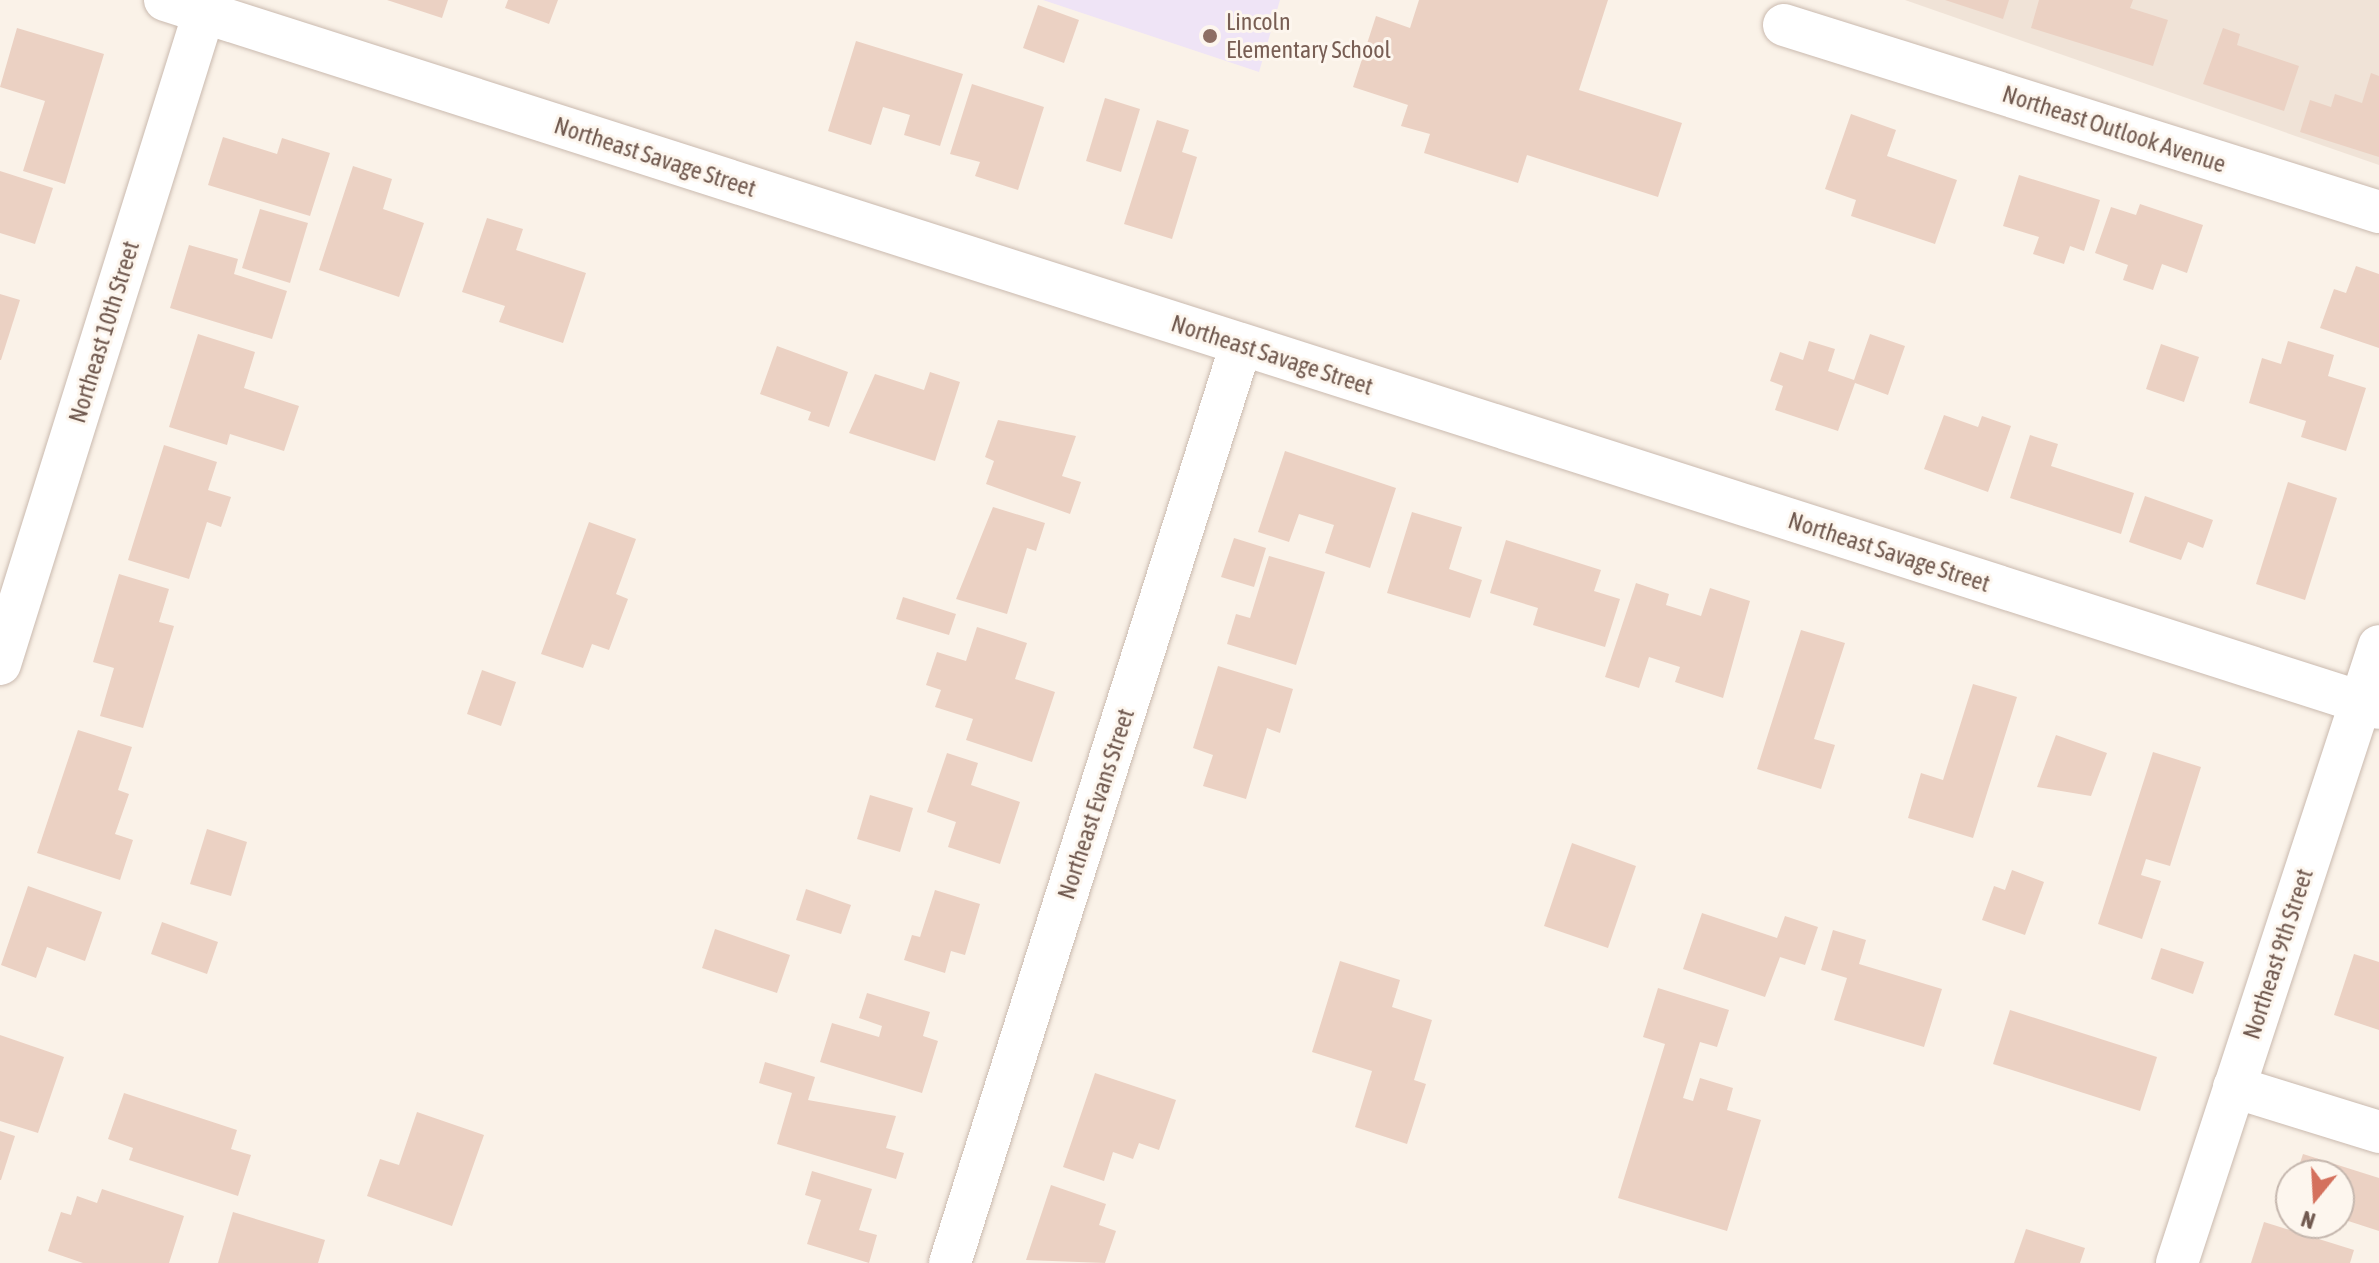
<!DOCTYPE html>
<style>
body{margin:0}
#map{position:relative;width:2379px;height:1263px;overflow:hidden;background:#faf2e8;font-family:"Asap Condensed",sans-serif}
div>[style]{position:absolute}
.residential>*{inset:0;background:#f0e3d7}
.education>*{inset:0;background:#efe4f6}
.building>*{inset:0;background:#ebd1c3}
.roads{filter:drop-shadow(0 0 2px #cabaaf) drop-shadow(0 0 2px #cabaaf)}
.minor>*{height:42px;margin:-21px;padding:0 21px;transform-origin:21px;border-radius:21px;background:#fff}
.dots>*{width:22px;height:22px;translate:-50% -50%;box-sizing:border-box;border:4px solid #fdf6ee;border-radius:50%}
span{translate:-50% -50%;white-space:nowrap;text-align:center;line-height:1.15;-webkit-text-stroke:6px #fdf6ee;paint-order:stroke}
.education-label{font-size:24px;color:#785e54}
.left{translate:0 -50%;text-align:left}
.street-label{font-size:24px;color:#70594f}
.north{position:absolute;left:2275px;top:1159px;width:80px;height:80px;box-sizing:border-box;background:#fdf6ee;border:2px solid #c5b7ae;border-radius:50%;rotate:198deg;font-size:22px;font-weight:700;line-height:32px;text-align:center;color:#70594f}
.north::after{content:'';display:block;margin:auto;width:28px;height:36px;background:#d4715d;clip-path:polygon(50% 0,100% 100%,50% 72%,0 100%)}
</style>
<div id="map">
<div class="residential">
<div style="clip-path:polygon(1905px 0,2379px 0,2379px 165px)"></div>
</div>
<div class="education">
<div style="clip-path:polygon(1043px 0,1280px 0,1259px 72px)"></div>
</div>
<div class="building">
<div style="clip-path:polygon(387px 0,448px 0,442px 18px)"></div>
<div style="clip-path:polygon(508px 0,558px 0,549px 24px,505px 8px)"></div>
<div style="clip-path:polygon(1419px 0,1608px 0,1579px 90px,1682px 123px,1658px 197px,1527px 155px,1518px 183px,1424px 153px,1430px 134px,1401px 126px,1408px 105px,1353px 87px,1376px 16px,1410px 28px)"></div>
<div style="clip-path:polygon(1945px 0,2009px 0,2003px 19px)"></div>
<div style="clip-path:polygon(2039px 0,2133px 0,2130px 8px,2168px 20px,2153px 66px,2031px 28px)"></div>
<div style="clip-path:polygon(1038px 5px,1079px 20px,1064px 63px,1023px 48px)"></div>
<div style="clip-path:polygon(17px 28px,104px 54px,65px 184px,23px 171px,45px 101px,0 87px)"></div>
<div style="clip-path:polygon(2223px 28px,2240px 34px,2237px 45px,2299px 66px,2284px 111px,2203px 84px)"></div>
<div style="clip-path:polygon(856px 41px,963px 74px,940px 146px,904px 135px,910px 115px,883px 107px,871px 145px,828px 131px)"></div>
<div style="clip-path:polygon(2371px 73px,2379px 76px,2379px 157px,2300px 132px,2310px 100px,2331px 107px,2335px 94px,2362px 103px)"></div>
<div style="clip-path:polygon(972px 84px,1044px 107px,1018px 190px,975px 176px,980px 162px,950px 154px)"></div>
<div style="clip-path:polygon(1105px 98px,1140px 109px,1121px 172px,1086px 161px)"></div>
<div style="clip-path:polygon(1851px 114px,1896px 130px,1887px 156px,1957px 180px,1935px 244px,1851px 216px,1856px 200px,1825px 189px)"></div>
<div style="clip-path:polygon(1157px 120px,1189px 130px,1182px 152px,1197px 157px,1172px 239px,1124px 224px)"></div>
<div style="clip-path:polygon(223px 137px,277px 154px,282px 138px,330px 153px,310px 216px,208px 185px)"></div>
<div style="clip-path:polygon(353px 166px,392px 179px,383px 209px,424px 223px,399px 297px,319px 270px)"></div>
<div style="clip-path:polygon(0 171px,53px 188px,35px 244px,0 233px)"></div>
<div style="clip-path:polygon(2019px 175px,2100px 200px,2084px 251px,2070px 246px,2064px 264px,2033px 254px,2039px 237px,2003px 226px)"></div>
<div style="clip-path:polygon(2140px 204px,2203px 225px,2187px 273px,2162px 264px,2153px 290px,2123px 280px,2128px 265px,2095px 253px,2111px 207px,2136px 215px)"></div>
<div style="clip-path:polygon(260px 209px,308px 223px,290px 283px,242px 268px)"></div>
<div style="clip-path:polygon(487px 218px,523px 229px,516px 250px,586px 273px,563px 343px,499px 322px,505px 306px,462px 292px)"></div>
<div style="clip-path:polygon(189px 245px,238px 259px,234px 274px,287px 291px,272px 339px,170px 308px)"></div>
<div style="clip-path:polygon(2356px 266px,2379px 274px,2379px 348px,2320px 328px,2334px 289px,2346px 293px)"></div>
<div style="clip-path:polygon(0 294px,20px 300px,1px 360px,0 360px)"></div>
<div style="clip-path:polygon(198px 334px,255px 352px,244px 388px,299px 406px,284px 451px,230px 434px,227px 445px,169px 427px)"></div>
<div style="clip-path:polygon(1870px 334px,1905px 346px,1888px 395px,1855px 383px,1838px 431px,1775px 410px,1783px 386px,1770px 381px,1780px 352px,1803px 360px,1809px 341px,1835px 349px,1828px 371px,1854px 380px)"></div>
<div style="clip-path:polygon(2288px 341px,2334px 355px,2328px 376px,2366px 388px,2346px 451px,2301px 437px,2306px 421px,2249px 403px,2262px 358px,2281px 364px)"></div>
<div style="clip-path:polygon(2161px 344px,2199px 357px,2184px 402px,2146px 389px)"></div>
<div style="clip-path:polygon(777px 346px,848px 372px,829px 427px,808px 420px,811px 412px,760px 394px)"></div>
<div style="clip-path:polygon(930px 372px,960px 382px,935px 461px,849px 433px,875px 374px,924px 390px)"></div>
<div style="clip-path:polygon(1944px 415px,1978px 427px,1982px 416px,2011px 426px,1988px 492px,1924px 469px)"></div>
<div style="clip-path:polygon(998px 420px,1076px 436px,1062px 476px,1081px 482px,1070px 514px,986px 484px,994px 461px,985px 457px)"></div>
<div style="clip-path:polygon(2030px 435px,2058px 444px,2051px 466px,2134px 493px,2121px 534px,2010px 498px)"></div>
<div style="clip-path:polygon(164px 445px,217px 462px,208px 490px,231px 497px,221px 527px,207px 522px,189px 579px,128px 560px)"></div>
<div style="clip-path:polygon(1285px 451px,1396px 488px,1370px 568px,1325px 553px,1334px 525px,1299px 514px,1289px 542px,1258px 532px)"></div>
<div style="clip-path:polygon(2288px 482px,2337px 498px,2305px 600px,2256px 584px)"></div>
<div style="clip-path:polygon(2145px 496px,2213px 520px,2203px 548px,2188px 542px,2181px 560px,2129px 542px)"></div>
<div style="clip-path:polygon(993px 507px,1045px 523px,1036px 551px,1027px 548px,1007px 614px,956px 599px)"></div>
<div style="clip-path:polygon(1412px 512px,1462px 527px,1449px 569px,1482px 580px,1470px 618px,1387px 593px)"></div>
<div style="clip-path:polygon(589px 522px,636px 539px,616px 594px,628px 599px,609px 650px,592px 644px,583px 668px,541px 654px)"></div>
<div style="clip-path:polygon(1234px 538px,1266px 548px,1254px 587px,1221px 577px)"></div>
<div style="clip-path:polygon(1506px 540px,1601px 570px,1594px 591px,1620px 599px,1605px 647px,1533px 625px,1538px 608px,1490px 593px)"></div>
<div style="clip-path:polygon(1269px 556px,1325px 572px,1296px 665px,1227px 644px,1236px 614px,1250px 618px)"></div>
<div style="clip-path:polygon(119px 574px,169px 589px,159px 622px,174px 626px,143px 728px,100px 716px,114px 668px,93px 662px)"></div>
<div style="clip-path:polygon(1636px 583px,1669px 594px,1666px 605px,1701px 616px,1710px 588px,1750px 601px,1723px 698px,1675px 682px,1680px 667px,1649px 657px,1639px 688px,1605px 677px)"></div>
<div style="clip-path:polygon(903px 597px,956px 614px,949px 635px,896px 619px)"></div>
<div style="clip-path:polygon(977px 627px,1027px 643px,1015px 679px,1055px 692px,1032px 762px,966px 740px,973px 719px,935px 707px,941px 690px,926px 685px,937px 652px,966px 661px)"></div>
<div style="clip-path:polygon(1801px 630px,1845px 643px,1814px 739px,1835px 745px,1821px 789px,1757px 769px)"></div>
<div style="clip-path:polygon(1218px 666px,1293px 689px,1280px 733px,1267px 728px,1246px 799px,1203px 786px,1213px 755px,1193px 748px)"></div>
<div style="clip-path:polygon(482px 670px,516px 682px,501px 726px,467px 714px)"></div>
<div style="clip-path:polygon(1973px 684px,2017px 697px,1973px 838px,1908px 818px,1921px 773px,1943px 780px)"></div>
<div style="clip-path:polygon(78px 730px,132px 747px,118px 790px,129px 794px,115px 834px,133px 840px,120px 880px,37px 853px)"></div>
<div style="clip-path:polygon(2056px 735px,2107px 753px,2091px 796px,2037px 787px)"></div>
<div style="clip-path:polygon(2153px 752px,2201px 767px,2170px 866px,2146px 859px,2141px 875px,2161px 881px,2142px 939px,2098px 924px)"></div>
<div style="clip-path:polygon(947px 753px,978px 763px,971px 785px,1020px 802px,1000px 864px,948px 847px,956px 822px,927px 812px)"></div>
<div style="clip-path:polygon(870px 795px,913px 808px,900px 852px,857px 839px)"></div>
<div style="clip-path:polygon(207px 829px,247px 842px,231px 896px,190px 884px)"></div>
<div style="clip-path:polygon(1572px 843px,1636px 866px,1608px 948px,1544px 926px)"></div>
<div style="clip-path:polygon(2012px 870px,2044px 882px,2025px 935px,1982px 920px,1994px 886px,2005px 890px)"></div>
<div style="clip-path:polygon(28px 886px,102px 912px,85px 961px,47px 947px,36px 978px,1px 965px)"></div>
<div style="clip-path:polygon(806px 889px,851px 905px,841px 934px,796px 920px)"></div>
<div style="clip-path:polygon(935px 890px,980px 904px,965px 955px,951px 951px,945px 973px,904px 960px,912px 935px,920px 937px)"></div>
<div style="clip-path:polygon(1702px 913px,1777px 938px,1785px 916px,1818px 927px,1805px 965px,1780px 957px,1765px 997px,1683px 969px)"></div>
<div style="clip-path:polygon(162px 922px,218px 942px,207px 974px,151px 954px)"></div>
<div style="clip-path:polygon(715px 929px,790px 955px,777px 993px,702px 968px)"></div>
<div style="clip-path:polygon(1833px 930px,1866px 940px,1859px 964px,1942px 989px,1924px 1047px,1834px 1020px,1847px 978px,1821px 970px)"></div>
<div style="clip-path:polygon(2161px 948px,2204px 962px,2193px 994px,2151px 979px)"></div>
<div style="clip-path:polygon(2354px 954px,2379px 962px,2379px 1030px,2334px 1015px)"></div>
<div style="clip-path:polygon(1340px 961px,1400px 980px,1392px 1007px,1432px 1020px,1414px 1080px,1426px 1084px,1407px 1144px,1355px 1127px,1372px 1071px,1312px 1052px)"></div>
<div style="clip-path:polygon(1658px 988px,1729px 1010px,1717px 1047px,1700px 1042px,1683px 1098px,1693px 1101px,1700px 1078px,1733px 1088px,1727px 1110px,1761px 1120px,1727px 1231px,1618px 1198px,1665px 1044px,1643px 1037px)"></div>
<div style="clip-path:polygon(867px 993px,930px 1012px,923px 1036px,938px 1041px,922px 1093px,820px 1062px,832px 1023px,879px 1037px,882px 1026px,859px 1018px)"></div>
<div style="clip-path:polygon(2010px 1010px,2157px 1057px,2140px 1111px,1993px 1064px)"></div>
<div style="clip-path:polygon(0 1035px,64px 1057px,38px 1133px,0 1121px)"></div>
<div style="clip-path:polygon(765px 1062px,815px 1077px,808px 1100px,896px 1116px,886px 1148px,904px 1153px,896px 1179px,777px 1144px,792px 1093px,759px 1083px)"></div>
<div style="clip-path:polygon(1095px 1073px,1176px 1100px,1159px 1150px,1139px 1143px,1133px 1159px,1113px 1152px,1104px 1181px,1063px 1167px)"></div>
<div style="clip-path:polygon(124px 1093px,237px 1130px,231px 1149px,251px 1155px,238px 1196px,129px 1160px,133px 1148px,108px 1139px)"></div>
<div style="clip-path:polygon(417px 1112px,484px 1135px,452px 1226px,367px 1196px,380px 1159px,399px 1165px)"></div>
<div style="clip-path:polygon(0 1131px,15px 1136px,1px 1180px,0 1180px)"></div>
<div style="clip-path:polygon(2303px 1154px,2379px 1178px,2379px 1231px,2339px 1218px,2339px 1175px,2296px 1175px)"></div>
<div style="clip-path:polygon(812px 1171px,872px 1189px,859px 1230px,877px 1235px,869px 1263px,807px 1244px,821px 1200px,805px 1195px)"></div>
<div style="clip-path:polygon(1051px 1185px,1106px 1204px,1099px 1225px,1116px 1231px,1105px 1263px,1026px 1260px)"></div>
<div style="clip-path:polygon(102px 1189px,184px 1216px,169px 1263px,83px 1263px,48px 1251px,61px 1212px,71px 1215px,77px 1196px,97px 1203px)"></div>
<div style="clip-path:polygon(233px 1212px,325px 1240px,318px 1263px,218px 1263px)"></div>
<div style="clip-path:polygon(2264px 1222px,2354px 1250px,2350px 1263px,2251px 1263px)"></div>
<div style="clip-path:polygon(2026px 1229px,2085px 1248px,2080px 1263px,2014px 1263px)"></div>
</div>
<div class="roads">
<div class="minor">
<div style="left:165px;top:0;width:2324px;rotate:17.73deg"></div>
<div style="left:1784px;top:25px;width:624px;rotate:17.45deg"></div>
<div style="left:0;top:664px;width:696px;rotate:-72.61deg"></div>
<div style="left:2234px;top:1087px;width:152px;rotate:17.2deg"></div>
<div style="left:950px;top:1263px;width:963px;rotate:-72.41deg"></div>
<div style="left:2177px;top:1263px;width:649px;rotate:-71.87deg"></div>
</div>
</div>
<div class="dots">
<div style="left:1210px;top:36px;background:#8d6e63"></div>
</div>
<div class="education-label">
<span class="left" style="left:1226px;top:36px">Lincoln<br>Elementary School</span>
</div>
<div class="street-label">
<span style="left:2114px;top:129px;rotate:18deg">Northeast Outlook Avenue</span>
<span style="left:655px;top:157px;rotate:18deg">Northeast Savage Street</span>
<span style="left:104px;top:332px;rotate:-73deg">Northeast 10th Street</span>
<span style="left:1272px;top:355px;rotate:18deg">Northeast Savage Street</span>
<span style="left:1889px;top:552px;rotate:18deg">Northeast Savage Street</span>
<span style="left:1096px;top:804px;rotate:-72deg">Northeast Evans Street</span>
<span style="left:2278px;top:954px;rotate:-72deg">Northeast 9th Street</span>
</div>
<div class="north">N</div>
</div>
